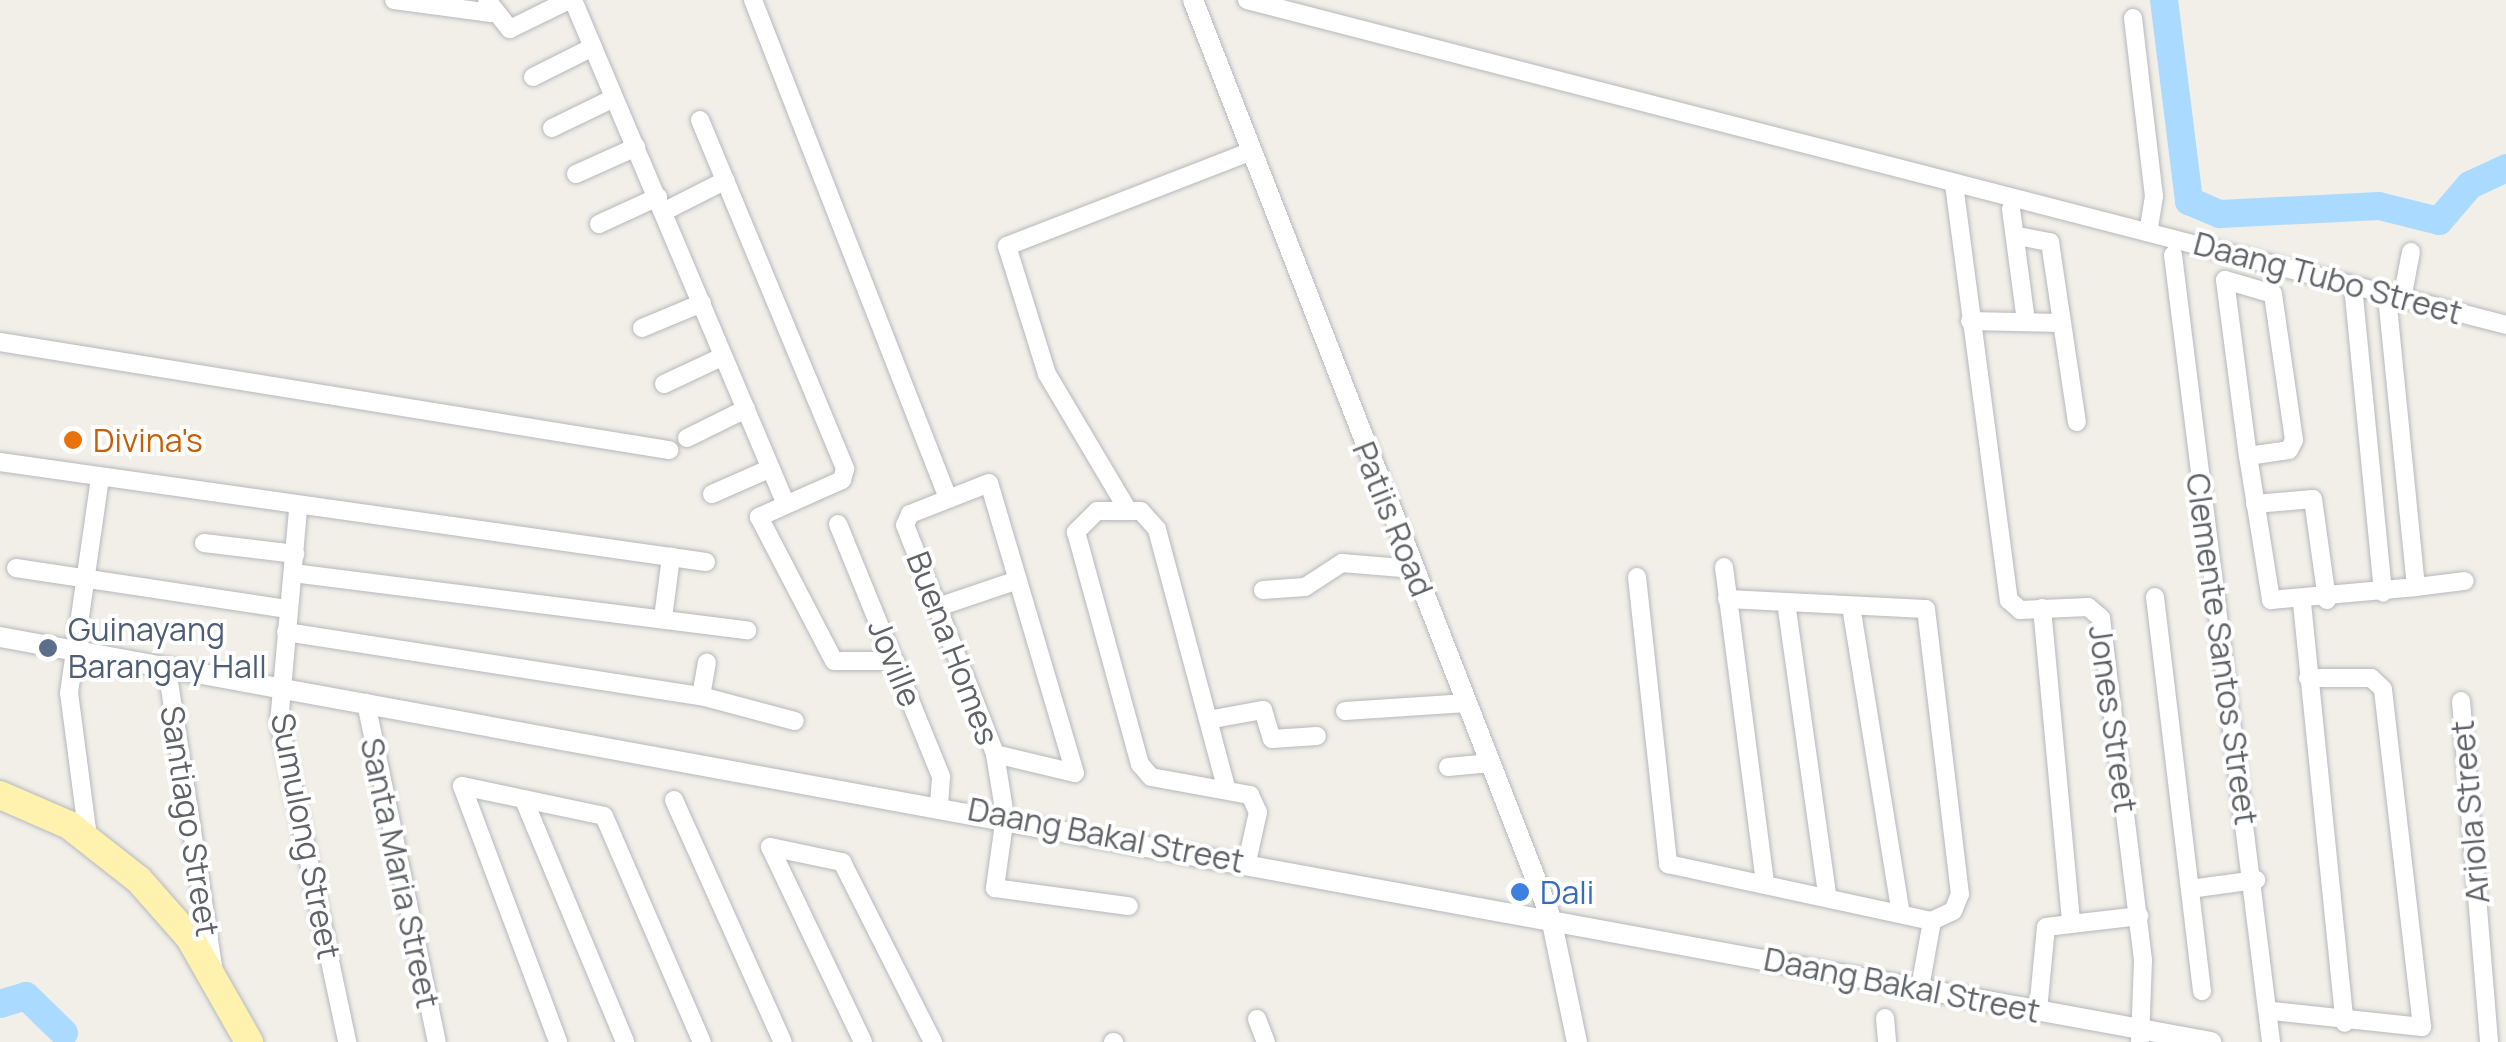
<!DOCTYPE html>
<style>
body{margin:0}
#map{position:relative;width:2506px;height:1042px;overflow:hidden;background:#f1efe8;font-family:Manrope,sans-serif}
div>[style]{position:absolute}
.river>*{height:28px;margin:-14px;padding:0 14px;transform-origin:14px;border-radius:14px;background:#aadaff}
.roads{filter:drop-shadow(0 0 2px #b5b8bc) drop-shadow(0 0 2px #b5b8bc)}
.minor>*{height:18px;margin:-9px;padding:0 9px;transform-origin:9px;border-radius:9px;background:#fff}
.tertiary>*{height:20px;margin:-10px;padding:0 10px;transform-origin:10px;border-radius:10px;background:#fff}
.primary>*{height:28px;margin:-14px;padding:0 14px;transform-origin:14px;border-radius:14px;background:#fff2af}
.dots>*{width:28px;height:28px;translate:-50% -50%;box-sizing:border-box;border:5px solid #fff;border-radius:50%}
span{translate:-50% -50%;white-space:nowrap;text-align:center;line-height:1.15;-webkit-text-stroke:8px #fff;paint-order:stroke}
.street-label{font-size:32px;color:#5f6368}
.food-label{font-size:32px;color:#c56008}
.left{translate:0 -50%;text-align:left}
.service-label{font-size:32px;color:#4e5e75}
.shop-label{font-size:32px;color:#366cbe}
</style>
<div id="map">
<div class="river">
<div style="left:2164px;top:0;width:203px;rotate:82.9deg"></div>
<div style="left:2189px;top:201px;width:34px;rotate:23deg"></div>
<div style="left:2220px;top:214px;width:159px;rotate:-2.9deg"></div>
<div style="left:2379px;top:206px;width:62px;rotate:14deg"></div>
<div style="left:2439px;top:221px;width:48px;rotate:-49.3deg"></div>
<div style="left:2470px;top:185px;width:40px;rotate:-25deg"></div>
<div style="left:0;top:1004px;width:27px;rotate:-17deg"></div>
<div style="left:26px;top:996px;width:53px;rotate:44.2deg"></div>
</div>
<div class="roads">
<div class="minor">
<div style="left:394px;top:0;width:98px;rotate:7.6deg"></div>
<div style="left:487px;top:0;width:37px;rotate:52deg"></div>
<div style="left:510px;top:29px;width:66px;rotate:-26.2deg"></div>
<div style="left:573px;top:0;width:545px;rotate:67.11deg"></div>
<div style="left:753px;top:0;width:535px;rotate:68.62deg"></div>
<div style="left:1247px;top:0;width:1300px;rotate:14.47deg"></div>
<div style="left:2133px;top:18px;width:179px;rotate:83.3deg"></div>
<div style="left:2154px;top:196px;width:33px;rotate:99deg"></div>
<div style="left:533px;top:77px;width:67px;rotate:-26.6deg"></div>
<div style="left:700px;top:120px;width:378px;rotate:67.4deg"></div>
<div style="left:845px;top:469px;width:11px;rotate:105deg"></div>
<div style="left:842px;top:480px;width:91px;rotate:156deg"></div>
<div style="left:759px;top:517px;width:162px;rotate:62.5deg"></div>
<div style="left:834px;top:661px;width:61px"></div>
<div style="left:552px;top:128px;width:69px;rotate:-25.8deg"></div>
<div style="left:576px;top:174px;width:66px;rotate:-24.2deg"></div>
<div style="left:1954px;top:184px;width:420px;rotate:82.5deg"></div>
<div style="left:2009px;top:600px;width:15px;rotate:42deg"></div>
<div style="left:2020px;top:610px;width:68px;rotate:-2.5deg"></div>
<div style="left:2088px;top:607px;width:17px;rotate:40deg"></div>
<div style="left:2101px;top:618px;width:345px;rotate:83deg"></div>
<div style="left:2143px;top:960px;width:82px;rotate:92.1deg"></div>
<div style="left:2011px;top:209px;width:113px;rotate:82.4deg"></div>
<div style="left:665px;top:211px;width:68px;rotate:-26.9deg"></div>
<div style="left:599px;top:224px;width:65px;rotate:-24.6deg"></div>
<div style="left:2018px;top:236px;width:33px;rotate:11deg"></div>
<div style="left:2050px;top:242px;width:182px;rotate:81.5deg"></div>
<div style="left:2173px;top:255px;width:793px;rotate:82.9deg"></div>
<div style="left:2354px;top:296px;width:298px;rotate:84.4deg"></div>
<div style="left:2402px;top:299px;width:48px;rotate:-79.2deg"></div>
<div style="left:1970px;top:321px;width:91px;rotate:1.3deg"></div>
<div style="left:642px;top:328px;width:65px;rotate:-22.6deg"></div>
<div style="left:0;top:342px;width:678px;rotate:9.17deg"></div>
<div style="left:664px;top:384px;width:64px;rotate:-25deg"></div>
<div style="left:687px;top:438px;width:66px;rotate:-26.2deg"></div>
<div style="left:2248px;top:456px;width:41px;rotate:-8.3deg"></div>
<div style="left:2289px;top:450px;width:11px;rotate:-63deg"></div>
<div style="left:2294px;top:440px;width:148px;rotate:-98.2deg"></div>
<div style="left:2273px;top:294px;width:50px;rotate:-163.7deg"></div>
<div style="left:2225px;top:280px;width:177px;rotate:82.6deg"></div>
<div style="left:2248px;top:456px;width:146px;rotate:80.9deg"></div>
<div style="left:2271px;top:600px;width:146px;rotate:-5.1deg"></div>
<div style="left:2416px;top:587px;width:284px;rotate:-95.7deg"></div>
<div style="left:0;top:462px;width:713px;rotate:8.06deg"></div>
<div style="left:712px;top:494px;width:64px;rotate:-23.8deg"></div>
<div style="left:2255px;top:504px;width:58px;rotate:-4.9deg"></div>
<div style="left:2313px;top:499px;width:102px;rotate:82.1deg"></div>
<div style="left:1126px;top:507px;width:155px;rotate:-120.7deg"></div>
<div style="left:1047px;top:374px;width:134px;rotate:-107.4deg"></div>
<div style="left:1007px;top:246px;width:263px;rotate:-21.2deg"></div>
<div style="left:298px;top:510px;width:212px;rotate:95.1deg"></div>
<div style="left:279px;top:721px;width:328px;rotate:78deg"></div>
<div style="left:838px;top:524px;width:273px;rotate:67.8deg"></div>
<div style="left:941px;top:777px;width:26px;rotate:94deg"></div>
<div style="left:204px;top:543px;width:92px;rotate:6.9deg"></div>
<div style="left:1724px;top:567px;width:320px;rotate:82.6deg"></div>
<div style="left:16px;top:568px;width:275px;rotate:8.6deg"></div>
<div style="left:293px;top:573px;width:458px;rotate:7.2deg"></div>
<div style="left:1637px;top:577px;width:289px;rotate:83.8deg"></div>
<div style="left:1668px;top:864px;width:270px;rotate:12.2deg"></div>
<div style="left:2416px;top:587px;width:49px;rotate:-7deg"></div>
<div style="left:1263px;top:590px;width:42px;rotate:-4.1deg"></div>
<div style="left:1305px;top:587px;width:44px;rotate:-33deg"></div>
<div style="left:1342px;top:563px;width:72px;rotate:4.8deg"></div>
<div style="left:2155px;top:597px;width:397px;rotate:83.2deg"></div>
<div style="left:1727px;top:599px;width:199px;rotate:2.9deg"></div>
<div style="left:1926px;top:609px;width:287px;rotate:83.2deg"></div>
<div style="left:1960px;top:894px;width:18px;rotate:112deg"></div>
<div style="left:1953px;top:911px;width:23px;rotate:155deg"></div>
<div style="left:1932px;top:921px;width:68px;rotate:100.2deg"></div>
<div style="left:1786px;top:602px;width:296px;rotate:82deg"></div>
<div style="left:2302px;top:603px;width:422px;rotate:84.2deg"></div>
<div style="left:941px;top:606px;width:81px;rotate:-18.7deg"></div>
<div style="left:1851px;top:606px;width:308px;rotate:80.8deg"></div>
<div style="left:2042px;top:608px;width:313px;rotate:84.7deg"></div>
<div style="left:663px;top:618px;width:62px;rotate:-82.5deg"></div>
<div style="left:286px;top:632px;width:420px;rotate:8.8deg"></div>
<div style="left:701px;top:696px;width:97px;rotate:14.9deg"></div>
<div style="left:167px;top:669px;width:300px;rotate:81.2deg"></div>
<div style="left:701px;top:696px;width:34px;rotate:-80deg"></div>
<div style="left:2461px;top:701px;width:342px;rotate:85.3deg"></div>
<div style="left:366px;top:703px;width:346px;rotate:78.2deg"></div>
<div style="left:1345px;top:711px;width:122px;rotate:-3.8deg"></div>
<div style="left:1213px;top:719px;width:51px;rotate:-10.2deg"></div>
<div style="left:1263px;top:710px;width:30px;rotate:73deg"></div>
<div style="left:1272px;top:739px;width:45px;rotate:-3.8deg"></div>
<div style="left:995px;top:754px;width:82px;rotate:13.4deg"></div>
<div style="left:1075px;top:773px;width:302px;rotate:-106.5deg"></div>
<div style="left:989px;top:483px;width:85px;rotate:158.6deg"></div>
<div style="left:910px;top:514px;width:12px;rotate:114deg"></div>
<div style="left:905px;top:525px;width:246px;rotate:68.5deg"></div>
<div style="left:995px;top:754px;width:63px;rotate:80.8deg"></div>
<div style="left:1005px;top:816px;width:73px;rotate:97.9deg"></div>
<div style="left:995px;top:888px;width:135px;rotate:7.7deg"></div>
<div style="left:1448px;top:767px;width:43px;rotate:-5.3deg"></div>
<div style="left:462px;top:786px;width:145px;rotate:11.9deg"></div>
<div style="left:604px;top:816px;width:246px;rotate:66.6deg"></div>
<div style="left:462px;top:786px;width:273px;rotate:69.4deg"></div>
<div style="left:1226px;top:787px;width:267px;rotate:-105deg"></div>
<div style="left:1157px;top:529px;width:24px;rotate:-132deg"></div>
<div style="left:1141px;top:511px;width:44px;rotate:180deg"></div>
<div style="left:1097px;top:511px;width:30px;rotate:135deg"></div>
<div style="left:1076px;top:532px;width:241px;rotate:74.6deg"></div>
<div style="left:1140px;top:764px;width:17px;rotate:50deg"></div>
<div style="left:1151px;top:777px;width:101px;rotate:10.3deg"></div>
<div style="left:1250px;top:795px;width:19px;rotate:65deg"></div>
<div style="left:1258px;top:812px;width:51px;rotate:102.4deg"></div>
<div style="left:524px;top:800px;width:262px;rotate:67.3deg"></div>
<div style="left:674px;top:800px;width:265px;rotate:65.8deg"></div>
<div style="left:88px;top:837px;width:145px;rotate:-97.5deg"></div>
<div style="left:69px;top:693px;width:217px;rotate:-81.8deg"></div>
<div style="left:770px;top:847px;width:74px;rotate:11.8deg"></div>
<div style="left:842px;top:862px;width:202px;rotate:63.2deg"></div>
<div style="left:770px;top:847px;width:216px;rotate:64.5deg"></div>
<div style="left:2190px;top:889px;width:67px;rotate:-7.8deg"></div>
<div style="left:2038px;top:1010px;width:83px;rotate:-84.5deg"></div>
<div style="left:2046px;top:927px;width:94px;rotate:-6.7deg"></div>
<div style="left:2272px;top:1011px;width:151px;rotate:6.1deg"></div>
<div style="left:2422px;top:1027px;width:340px;rotate:-96.6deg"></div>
<div style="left:2383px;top:689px;width:16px;rotate:-137deg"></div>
<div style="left:2371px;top:678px;width:63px;rotate:180deg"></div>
<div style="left:1885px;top:1018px;width:24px;rotate:85deg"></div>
<div style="left:1257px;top:1019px;width:25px;rotate:69deg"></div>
<div style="left:1113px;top:1042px;width:1px"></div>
</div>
<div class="tertiary">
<div style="left:1193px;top:0;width:985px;rotate:68.7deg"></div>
<div style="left:1551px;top:918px;width:127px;rotate:78.2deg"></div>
<div style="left:0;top:637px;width:2248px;rotate:10.38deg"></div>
</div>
<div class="primary">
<div style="left:0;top:795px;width:75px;rotate:23.5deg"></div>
<div style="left:69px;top:825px;width:89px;rotate:38.2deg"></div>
<div style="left:139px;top:880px;width:77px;rotate:48.7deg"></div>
<div style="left:190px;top:938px;width:120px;rotate:60.4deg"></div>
</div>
</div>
<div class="dots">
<div style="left:73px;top:440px;background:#e8710a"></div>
<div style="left:48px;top:648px;background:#5c6f8a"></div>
<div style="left:1520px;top:892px;background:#3f7fe0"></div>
</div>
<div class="street-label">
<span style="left:2328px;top:278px;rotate:15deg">Daang Tubo Street</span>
<span style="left:1393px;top:519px;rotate:68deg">Patiis Road</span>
<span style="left:953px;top:648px;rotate:69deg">Buena Homes</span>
<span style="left:2222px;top:649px;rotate:82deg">Clemente Santos Street</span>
<span style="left:895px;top:663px;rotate:68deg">Joville</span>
<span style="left:2113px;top:719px;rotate:82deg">Jones Street</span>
<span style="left:2470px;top:812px;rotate:-95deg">Ariola Street</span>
<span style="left:190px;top:821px;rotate:81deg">Santiago Street</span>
<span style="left:1106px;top:835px;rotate:11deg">Daang Bakal Street</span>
<span style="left:306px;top:836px;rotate:79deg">Sumulong Street</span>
<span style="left:400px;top:873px;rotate:78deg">Santa Maria Street</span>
<span style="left:1902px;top:985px;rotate:11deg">Daang Bakal Street</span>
</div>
<div class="food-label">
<span class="left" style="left:93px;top:440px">Divina's</span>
</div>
<div class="service-label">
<span class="left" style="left:68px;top:648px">Guinayang<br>Barangay Hall</span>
</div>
<div class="shop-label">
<span class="left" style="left:1540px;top:892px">Dali</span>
</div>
</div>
